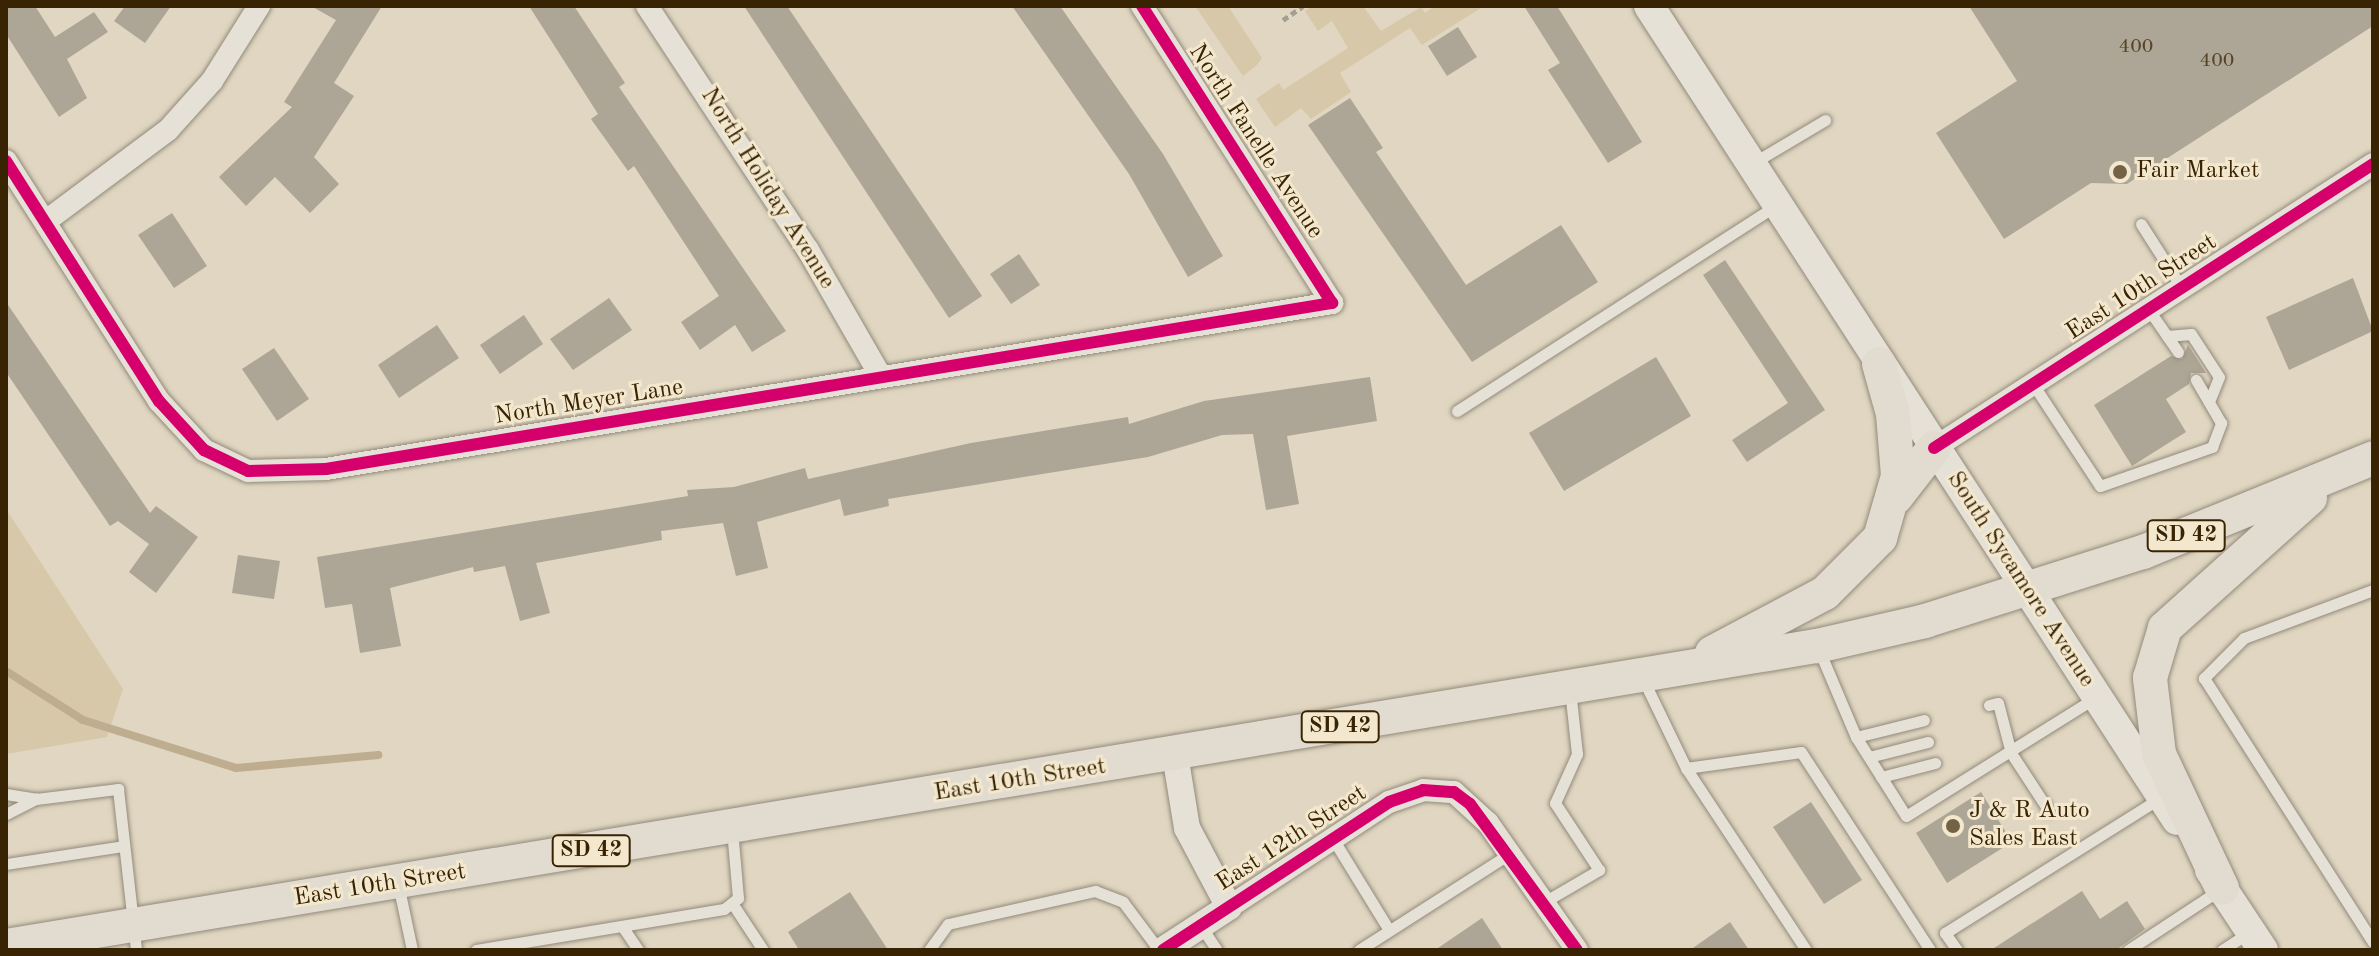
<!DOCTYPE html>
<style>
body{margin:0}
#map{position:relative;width:2379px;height:956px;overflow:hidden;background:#e0d6c1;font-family:"Old Standard TT",serif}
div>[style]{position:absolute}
.green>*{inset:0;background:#d6c8a9}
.stream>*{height:8px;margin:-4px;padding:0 4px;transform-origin:4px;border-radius:4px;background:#bead8e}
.building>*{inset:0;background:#ada595}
.path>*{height:5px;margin-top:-2.5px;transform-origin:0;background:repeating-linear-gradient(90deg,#a49f93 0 6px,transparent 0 10px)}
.roads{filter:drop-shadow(0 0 2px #928a7b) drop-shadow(0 0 2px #928a7b)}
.service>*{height:11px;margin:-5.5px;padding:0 5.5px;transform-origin:5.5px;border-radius:5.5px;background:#e6e1d6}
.minor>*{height:22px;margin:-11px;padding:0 11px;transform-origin:11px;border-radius:11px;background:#e6e1d6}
.tertiary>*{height:26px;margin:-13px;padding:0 13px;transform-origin:13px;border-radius:13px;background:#e6e1d6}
.secondary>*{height:30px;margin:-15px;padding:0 15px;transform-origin:15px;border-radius:15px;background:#e6e1d6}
.primary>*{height:34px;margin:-17px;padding:0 17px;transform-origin:17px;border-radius:17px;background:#e2dcd0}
.cycleway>*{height:12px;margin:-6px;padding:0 6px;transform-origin:6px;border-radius:6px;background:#d6006c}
.dots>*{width:22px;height:22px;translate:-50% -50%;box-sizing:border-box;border:4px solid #f3e8ce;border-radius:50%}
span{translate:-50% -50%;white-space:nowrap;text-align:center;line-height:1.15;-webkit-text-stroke:6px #f3e8ce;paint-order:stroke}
.number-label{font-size:20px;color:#554428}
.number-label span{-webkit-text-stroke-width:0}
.shield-label span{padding:2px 6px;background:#f3e8ce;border:2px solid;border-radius:6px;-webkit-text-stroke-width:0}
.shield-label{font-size:22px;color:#382303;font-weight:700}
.street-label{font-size:24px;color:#382303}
.poi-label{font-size:24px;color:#382303}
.left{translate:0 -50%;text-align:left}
.frame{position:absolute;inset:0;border:8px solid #382303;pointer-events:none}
</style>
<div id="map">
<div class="green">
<div style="clip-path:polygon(1195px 6px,1228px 6px,1262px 58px,1257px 65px,1243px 76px)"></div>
<div style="clip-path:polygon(1313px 6px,1363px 6px,1381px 31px,1421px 7px,1425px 13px,1435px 6px,1484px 6px,1422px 45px,1410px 28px,1340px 73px,1351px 92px,1311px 119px,1301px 108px,1275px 127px,1256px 99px,1279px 83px,1283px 90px,1348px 48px,1332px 21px,1318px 31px,1305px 11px)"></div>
<div style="clip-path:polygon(6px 509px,123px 689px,107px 737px,6px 754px)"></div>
</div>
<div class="stream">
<div style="left:6px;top:671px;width:91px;rotate:32.5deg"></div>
<div style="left:83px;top:720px;width:160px;rotate:17.4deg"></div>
<div style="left:236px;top:768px;width:143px;rotate:-5.2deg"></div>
</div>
<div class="building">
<div style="clip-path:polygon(6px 6px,35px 6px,55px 37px,94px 12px,108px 32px,67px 59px,87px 98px,59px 117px,6px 34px)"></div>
<div style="clip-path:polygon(125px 6px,171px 6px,145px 43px,114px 21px)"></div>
<div style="clip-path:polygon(311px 6px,382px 6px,334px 83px,354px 96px,314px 157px,339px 184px,310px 213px,275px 177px,246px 206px,219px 177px,292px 107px,284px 102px,336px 20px)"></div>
<div style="clip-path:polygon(529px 6px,574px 6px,625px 83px,619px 87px,786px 331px,752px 352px,735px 325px,700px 350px,681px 322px,719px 296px,634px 166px,628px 171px,591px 119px,598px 114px)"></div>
<div style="clip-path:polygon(744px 6px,787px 6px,982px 296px,949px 318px)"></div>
<div style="clip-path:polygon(1012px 6px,1060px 6px,1163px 154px,1223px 256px,1188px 277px,1129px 174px)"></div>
<div style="clip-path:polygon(1524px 6px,1557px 6px,1642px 142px,1608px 163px,1548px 70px,1560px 63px)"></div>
<div style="clip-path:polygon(1969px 6px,2373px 6px,2373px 26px,2127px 184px,2091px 183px,2004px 239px,1936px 133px,2017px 81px)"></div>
<div style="clip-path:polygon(1458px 27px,1477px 57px,1447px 76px,1428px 46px)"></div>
<div style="clip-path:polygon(1350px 98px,1383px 148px,1376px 152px,1466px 285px,1561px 225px,1598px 282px,1472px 362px,1308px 125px)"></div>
<div style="clip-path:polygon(172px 213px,207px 266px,174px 288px,138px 235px)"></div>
<div style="clip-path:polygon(1019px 254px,1040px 285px,1011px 304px,990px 274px)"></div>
<div style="clip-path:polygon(1725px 260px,1825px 410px,1747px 462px,1732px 440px,1788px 403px,1703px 275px)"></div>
<div style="clip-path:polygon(2353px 278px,2373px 331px,2289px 370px,2266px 317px)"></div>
<div style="clip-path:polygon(609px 298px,632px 330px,573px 370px,550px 339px)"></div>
<div style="clip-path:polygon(6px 302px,150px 513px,156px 506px,198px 537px,156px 593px,129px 572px,149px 544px,118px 521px,110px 526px,6px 372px)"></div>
<div style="clip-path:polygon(524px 315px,543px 344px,500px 374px,480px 345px)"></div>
<div style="clip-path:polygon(437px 325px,459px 358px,399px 398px,378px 365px)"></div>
<div style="clip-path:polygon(2188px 345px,2206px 373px,2191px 373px,2189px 384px,2166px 399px,2186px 432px,2132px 466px,2094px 405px,2171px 356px,2182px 359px)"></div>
<div style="clip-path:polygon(274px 348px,309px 399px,277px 421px,242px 369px)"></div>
<div style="clip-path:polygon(1656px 357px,1691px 416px,1564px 491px,1529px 433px)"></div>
<div style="clip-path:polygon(1370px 377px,1377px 421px,1287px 436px,1299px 504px,1266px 510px,1253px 434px,1222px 435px,1148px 457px,888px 499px,889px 506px,844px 516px,840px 499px,757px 522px,768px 568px,736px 576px,723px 523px,661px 531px,662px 540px,536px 563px,550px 613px,520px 621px,505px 566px,474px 572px,473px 567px,390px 588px,401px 646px,360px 653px,352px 604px,325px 608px,317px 557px,688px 496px,687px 490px,734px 487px,805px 468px,808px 479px,971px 443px,1128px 417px,1129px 424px,1204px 401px)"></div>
<div style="clip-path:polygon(238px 555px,280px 561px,274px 599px,232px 593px)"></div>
<div style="clip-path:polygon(1981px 792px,2012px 842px,1947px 883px,1916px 833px)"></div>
<div style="clip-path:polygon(1811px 802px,1862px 880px,1824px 904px,1773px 827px)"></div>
<div style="clip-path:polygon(2082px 891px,2100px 919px,2127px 901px,2145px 929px,2116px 950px,1991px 950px)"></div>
<div style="clip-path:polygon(850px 892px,888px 950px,799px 950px,788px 932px)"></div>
<div style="clip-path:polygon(1482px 918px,1503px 950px,1435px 950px)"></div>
<div style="clip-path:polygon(1730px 922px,1749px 950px,1690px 950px)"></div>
</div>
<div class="path">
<div style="left:1283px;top:20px;width:24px;rotate:-35deg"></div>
</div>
<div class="roads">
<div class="service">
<div style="left:1753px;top:163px;width:84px;rotate:-30.8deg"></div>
<div style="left:2141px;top:224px;width:76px;rotate:57.4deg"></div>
<div style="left:2149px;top:310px;width:51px;rotate:55.4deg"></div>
<div style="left:2167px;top:336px;width:24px;rotate:-5deg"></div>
<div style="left:2191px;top:334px;width:51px;rotate:56.9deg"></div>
<div style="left:2219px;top:377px;width:27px;rotate:112deg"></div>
<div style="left:2033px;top:384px;width:122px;rotate:56.7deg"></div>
<div style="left:2100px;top:486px;width:119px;rotate:-19.2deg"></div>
<div style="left:2212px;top:447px;width:26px;rotate:-69deg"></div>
<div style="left:2221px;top:423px;width:50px;rotate:-120.2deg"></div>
<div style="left:1457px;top:411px;width:378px;rotate:-32.8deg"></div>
<div style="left:2373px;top:590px;width:138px;rotate:159.6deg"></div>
<div style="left:2244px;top:638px;width:57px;rotate:135deg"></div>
<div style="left:2204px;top:678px;width:313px;rotate:57.4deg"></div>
<div style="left:1819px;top:650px;width:95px;rotate:67deg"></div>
<div style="left:1856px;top:737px;width:93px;rotate:57.7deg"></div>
<div style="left:1906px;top:816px;width:223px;rotate:-32deg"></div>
<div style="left:1644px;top:681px;width:97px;rotate:64.2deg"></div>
<div style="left:1686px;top:768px;width:218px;rotate:56.6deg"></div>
<div style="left:1989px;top:705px;width:9px;rotate:-13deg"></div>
<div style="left:1998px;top:703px;width:52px;rotate:75.4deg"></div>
<div style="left:2011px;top:753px;width:69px;rotate:56.8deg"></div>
<div style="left:1856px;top:737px;width:70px;rotate:-14deg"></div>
<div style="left:1869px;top:757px;width:61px;rotate:-14.3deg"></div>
<div style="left:1686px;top:768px;width:116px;rotate:-7.9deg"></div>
<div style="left:1801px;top:752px;width:236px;rotate:56.9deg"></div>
<div style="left:1881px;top:777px;width:56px;rotate:-14.5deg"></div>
<div style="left:6px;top:794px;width:30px;rotate:9deg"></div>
<div style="left:36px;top:799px;width:83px;rotate:-7deg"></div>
<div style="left:118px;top:789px;width:162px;rotate:83.6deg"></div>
<div style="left:6px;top:814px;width:34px;rotate:-27deg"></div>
<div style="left:1333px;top:839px;width:107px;rotate:58.4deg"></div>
<div style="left:6px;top:864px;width:119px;rotate:-8.7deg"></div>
<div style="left:398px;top:884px;width:67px;rotate:78deg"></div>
<div style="left:1544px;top:902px;width:64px;rotate:-30.2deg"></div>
<div style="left:1599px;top:870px;width:80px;rotate:-123.3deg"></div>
<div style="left:1555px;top:803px;width:54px;rotate:-65.8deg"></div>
<div style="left:1577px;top:754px;width:64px;rotate:-96.2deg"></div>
<div style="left:732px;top:903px;width:56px;rotate:56.6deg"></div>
<div style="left:1200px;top:925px;width:30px;rotate:56deg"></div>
<div style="left:622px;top:926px;width:29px;rotate:56deg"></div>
<div style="left:476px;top:950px;width:251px;rotate:-9.4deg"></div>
<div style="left:724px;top:909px;width:18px;rotate:-38deg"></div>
<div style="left:738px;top:898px;width:69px;rotate:-95deg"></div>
<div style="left:929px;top:950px;width:32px;rotate:-54deg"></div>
<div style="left:948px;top:924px;width:151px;rotate:-12.7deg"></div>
<div style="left:1095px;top:891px;width:30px;rotate:21deg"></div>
<div style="left:1123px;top:902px;width:60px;rotate:53.1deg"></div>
<div style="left:1359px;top:950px;width:178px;rotate:-32.6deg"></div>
<div style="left:1957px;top:950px;width:21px;rotate:-125deg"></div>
<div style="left:1945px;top:933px;width:256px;rotate:-32.1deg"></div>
<div style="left:2128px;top:950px;width:111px;rotate:-33.3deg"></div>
<div style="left:2222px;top:950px;width:33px;rotate:-33deg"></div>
</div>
<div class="minor">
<div style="left:647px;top:6px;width:292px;rotate:56.6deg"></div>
<div style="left:808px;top:250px;width:146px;rotate:60.1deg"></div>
<div style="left:6px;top:161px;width:285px;rotate:57.5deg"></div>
<div style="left:159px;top:401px;width:67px;rotate:47.4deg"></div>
<div style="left:204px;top:450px;width:49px;rotate:25.5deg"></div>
<div style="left:248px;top:471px;width:78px;rotate:-1.5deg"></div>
<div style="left:326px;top:469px;width:1020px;rotate:-9.37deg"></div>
<div style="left:1332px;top:303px;width:353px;rotate:-122.6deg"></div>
<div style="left:46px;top:221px;width:152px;rotate:-36.7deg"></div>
<div style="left:168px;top:130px;width:66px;rotate:-48.1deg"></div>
<div style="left:212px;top:81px;width:89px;rotate:-57.9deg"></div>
<div style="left:1934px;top:448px;width:523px;rotate:-32.9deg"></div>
<div style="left:1229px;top:907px;width:191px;rotate:-33.3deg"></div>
<div style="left:1389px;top:802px;width:36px;rotate:-19deg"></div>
<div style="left:1423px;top:790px;width:31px;rotate:4deg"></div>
<div style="left:1454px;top:792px;width:46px;rotate:42.4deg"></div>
<div style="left:1488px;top:823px;width:155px;rotate:55deg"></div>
</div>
<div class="tertiary">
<div style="left:1163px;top:950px;width:79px;rotate:-33.1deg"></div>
<div style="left:1229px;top:907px;width:89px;rotate:-118deg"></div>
<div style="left:1187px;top:828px;width:74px;rotate:-99.3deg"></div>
</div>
<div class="secondary">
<div style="left:1649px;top:6px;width:970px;rotate:57.03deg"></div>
<div style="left:2210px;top:870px;width:96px;rotate:56.5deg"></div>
</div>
<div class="primary">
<div style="left:1896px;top:497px;width:62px;rotate:-52.2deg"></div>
<div style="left:1712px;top:653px;width:128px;rotate:-28deg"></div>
<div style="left:1825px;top:593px;width:78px;rotate:-45deg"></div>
<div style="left:1880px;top:538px;width:65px;rotate:-73.8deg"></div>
<div style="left:1898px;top:476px;width:62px;rotate:-94.6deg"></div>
<div style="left:1893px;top:414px;width:52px;rotate:-105.6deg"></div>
<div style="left:2222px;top:888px;width:148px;rotate:-115.2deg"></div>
<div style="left:2159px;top:754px;width:77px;rotate:-96.8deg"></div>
<div style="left:2150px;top:678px;width:52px;rotate:-73.3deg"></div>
<div style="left:2165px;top:628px;width:195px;rotate:-41.9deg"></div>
<div style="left:6px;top:946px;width:1836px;rotate:-9.41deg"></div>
<div style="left:1817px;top:646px;width:111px;rotate:-13deg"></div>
<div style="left:1925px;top:621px;width:229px;rotate:-17.6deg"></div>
<div style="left:2143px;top:552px;width:248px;rotate:-22.2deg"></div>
</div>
</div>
<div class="cycleway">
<div style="left:6px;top:161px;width:285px;rotate:57.5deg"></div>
<div style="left:159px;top:401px;width:67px;rotate:47.4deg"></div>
<div style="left:204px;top:450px;width:49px;rotate:25.5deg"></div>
<div style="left:248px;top:471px;width:78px;rotate:-1.5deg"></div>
<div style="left:326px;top:469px;width:1020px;rotate:-9.37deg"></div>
<div style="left:1332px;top:303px;width:353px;rotate:-122.6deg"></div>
<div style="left:1934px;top:448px;width:523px;rotate:-32.9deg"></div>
<div style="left:1163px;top:950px;width:270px;rotate:-33.2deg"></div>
<div style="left:1389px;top:802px;width:36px;rotate:-19deg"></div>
<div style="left:1423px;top:790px;width:31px;rotate:4deg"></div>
<div style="left:1454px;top:792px;width:20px;rotate:37deg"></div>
<div style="left:1470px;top:804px;width:181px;rotate:53.8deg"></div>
</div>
<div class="dots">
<div style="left:2120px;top:172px;background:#736246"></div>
<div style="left:1953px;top:826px;background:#736246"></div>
</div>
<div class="number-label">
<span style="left:2136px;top:47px">400</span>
<span style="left:2217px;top:61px">400</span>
</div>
<div class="shield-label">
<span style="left:2186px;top:536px">SD 42</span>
<span style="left:1340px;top:727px">SD 42</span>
<span style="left:591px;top:851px">SD 42</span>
</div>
<div class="street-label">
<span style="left:1255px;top:142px;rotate:57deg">North Fanelle Avenue</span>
<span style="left:767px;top:189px;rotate:58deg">North Holiday Avenue</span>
<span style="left:2142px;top:288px;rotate:-33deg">East 10th Street</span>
<span style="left:589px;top:403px;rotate:-9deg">North Meyer Lane</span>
<span style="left:2020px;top:580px;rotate:57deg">South Sycamore Avenue</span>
<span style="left:1020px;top:781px;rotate:-9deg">East 10th Street</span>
<span style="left:1292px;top:839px;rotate:-33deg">East 12th Street</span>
<span style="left:380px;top:886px;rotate:-9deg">East 10th Street</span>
</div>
<div class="poi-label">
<span class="left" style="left:2136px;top:172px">Fair Market</span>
<span class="left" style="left:1969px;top:826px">J &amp; R Auto<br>Sales East</span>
</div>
<div class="frame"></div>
</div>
